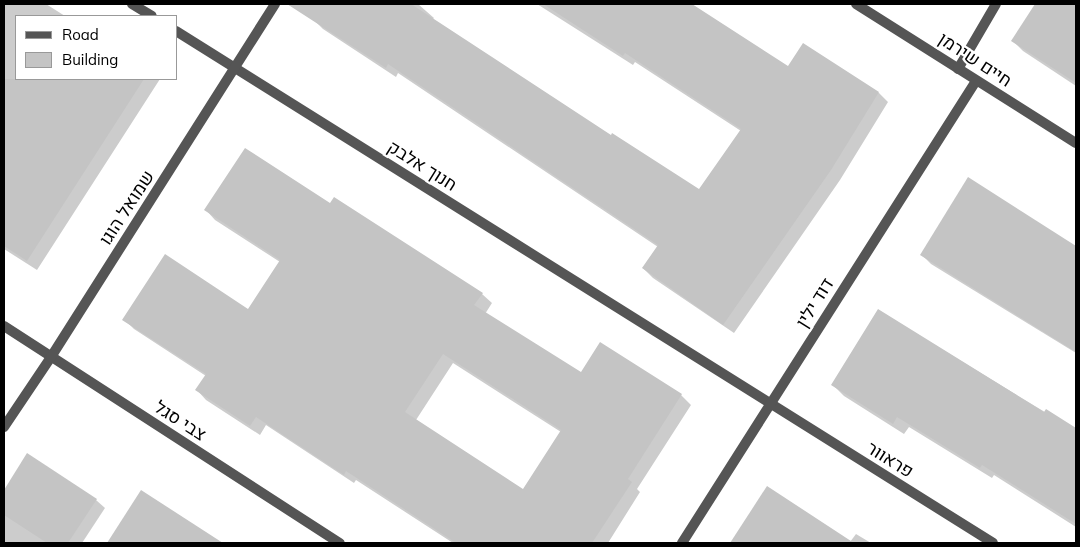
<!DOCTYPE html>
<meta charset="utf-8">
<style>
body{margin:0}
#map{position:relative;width:1080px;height:547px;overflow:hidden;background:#fff;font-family:Mulish,Heebo,sans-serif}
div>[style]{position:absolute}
.shadow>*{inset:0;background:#0003}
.building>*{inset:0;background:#c4c4c4}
.street>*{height:10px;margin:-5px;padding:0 5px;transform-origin:5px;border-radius:5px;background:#555}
span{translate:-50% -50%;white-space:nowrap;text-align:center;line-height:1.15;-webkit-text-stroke:4.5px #fff;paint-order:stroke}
.street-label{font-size:18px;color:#000}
.frame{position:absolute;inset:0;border:5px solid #000;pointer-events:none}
.legend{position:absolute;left:15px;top:15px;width:162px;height:65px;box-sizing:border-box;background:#fff;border:1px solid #999;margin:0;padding:6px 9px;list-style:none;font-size:15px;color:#000}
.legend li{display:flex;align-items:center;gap:10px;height:25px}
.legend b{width:25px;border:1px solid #999}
</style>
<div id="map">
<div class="shadow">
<div style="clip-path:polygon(4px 4px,46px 4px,65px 16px,16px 16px,16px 79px,160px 79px,37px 270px,4px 249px)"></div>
<div style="clip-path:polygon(323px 4px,418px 4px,434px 18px,432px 20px,611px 136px,699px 191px,741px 131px,635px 62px,633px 65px,537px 4px,688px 4px,788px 68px,879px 93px,888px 102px,840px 180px,734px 333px,653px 278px,643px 268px,658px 247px,398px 73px,396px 77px,323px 29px,313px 19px)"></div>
<div style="clip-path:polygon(1037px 4px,1076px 4px,1076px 86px,1023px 51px,1013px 41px)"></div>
<div style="clip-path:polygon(969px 179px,1076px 247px,1076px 353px,931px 264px,922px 255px)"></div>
<div style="clip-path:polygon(evenodd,331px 204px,482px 294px,492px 303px,485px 314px,581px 374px,681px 395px,691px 405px,637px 489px,640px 492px,608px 543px,453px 543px,356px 480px,354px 483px,266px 425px,260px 435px,206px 400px,197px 390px,206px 376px,134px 329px,124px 319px,248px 310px,280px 262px,215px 220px,206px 210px,331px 204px,453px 363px,561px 432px,523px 490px,416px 420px,453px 363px)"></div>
<div style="clip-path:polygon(879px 311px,1076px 431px,1076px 527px,994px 475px,992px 478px,909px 427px,904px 434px,844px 396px,833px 385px)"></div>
<div style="clip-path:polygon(28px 455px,96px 500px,105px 508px,82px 543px,4px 543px,4px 492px)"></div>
<div style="clip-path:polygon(768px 488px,850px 542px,856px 534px,871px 543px,732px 543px)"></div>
<div style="clip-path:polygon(111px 538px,209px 542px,211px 543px,116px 543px)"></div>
</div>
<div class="building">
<div style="clip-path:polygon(287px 4px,411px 4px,611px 135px,612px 133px,699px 189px,741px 129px,625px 53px,623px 56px,543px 4px,692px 4px,788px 66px,803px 43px,879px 92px,831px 170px,723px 325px,642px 268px,658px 245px,388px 64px,386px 68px)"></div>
<div style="clip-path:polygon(1035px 4px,1076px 4px,1076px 83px,1011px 41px)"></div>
<div style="clip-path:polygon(4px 79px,144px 79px,27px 261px,4px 246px)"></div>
<div style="clip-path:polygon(evenodd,245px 148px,330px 203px,334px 197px,483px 293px,474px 305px,581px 372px,600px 342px,682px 394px,628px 479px,632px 482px,592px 543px,456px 543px,346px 471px,344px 475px,256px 417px,250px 426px,195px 390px,206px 374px,122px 320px,165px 254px,248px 309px,280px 260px,204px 210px,245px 148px,443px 354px,561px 430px,523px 489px,405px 412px,443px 354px)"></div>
<div style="clip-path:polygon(968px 177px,1076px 246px,1076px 352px,920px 255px)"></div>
<div style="clip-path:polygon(878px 309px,1044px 412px,1046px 409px,1076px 428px,1076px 524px,982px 465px,980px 468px,897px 417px,893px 424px,831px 385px)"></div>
<div style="clip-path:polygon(27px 453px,97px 499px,68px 543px,47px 543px,4px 515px,4px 490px)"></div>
<div style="clip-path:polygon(767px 486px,854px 543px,730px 543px)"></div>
<div style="clip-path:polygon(141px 490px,223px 543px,107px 543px)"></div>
</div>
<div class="street">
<div style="left:132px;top:4px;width:23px;rotate:31deg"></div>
<div style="left:856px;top:4px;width:260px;rotate:32.3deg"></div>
<div style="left:176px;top:31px;width:964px;rotate:32.07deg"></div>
<div style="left:958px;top:69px;width:75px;rotate:-59.7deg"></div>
<div style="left:4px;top:326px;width:400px;rotate:32.9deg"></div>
<div style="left:4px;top:427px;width:84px;rotate:-56.1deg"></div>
<div style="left:51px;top:357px;width:418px;rotate:-57.6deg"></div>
<div style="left:682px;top:543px;width:548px;rotate:-57.53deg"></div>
</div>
<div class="street-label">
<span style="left:975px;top:60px;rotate:33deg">חיים שירמן</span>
<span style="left:422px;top:166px;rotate:32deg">חנוך אלבק</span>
<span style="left:127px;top:208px;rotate:-57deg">שמואל הוגו</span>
<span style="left:815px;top:303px;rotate:-58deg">דוד ילין</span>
<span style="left:180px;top:421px;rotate:33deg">צבי סגל</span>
<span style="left:890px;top:460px;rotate:32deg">פראוור</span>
</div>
<div class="frame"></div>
<ul class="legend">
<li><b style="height:6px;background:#555"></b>Road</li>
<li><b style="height:14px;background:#c4c4c4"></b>Building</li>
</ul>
</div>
